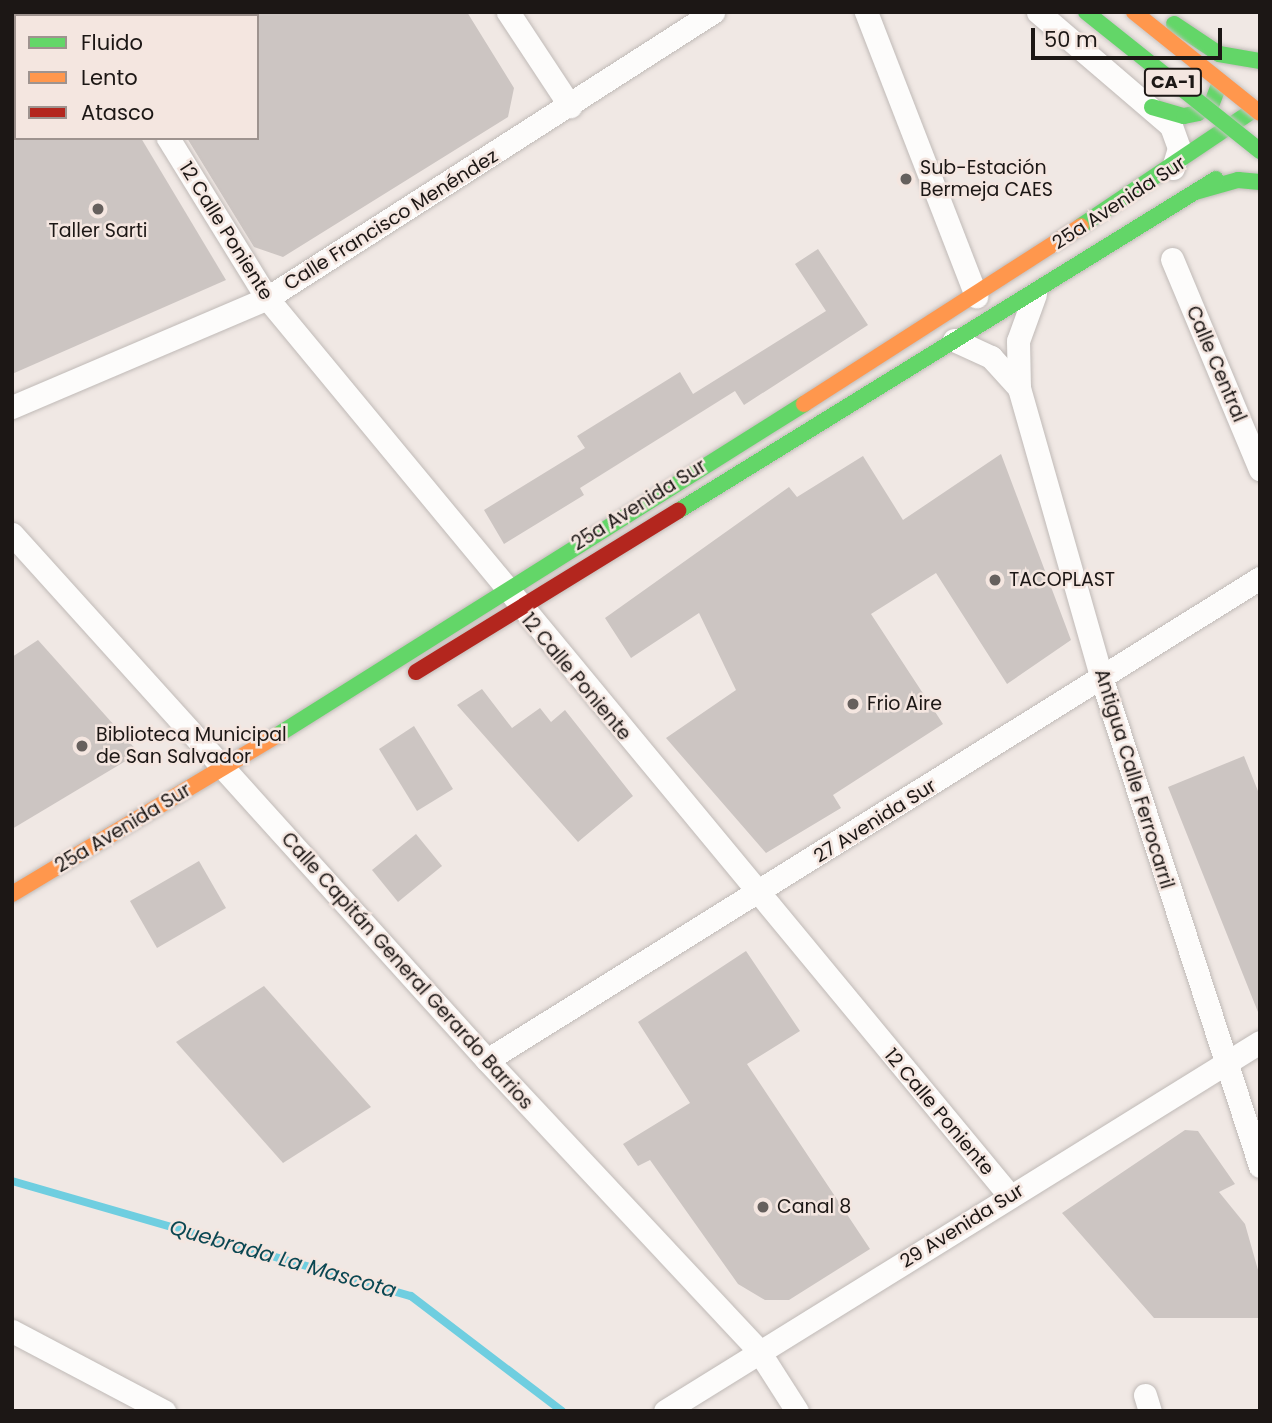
<!DOCTYPE html>
<meta charset="utf-8">
<style>
body{margin:0}
#map{position:relative;width:1272px;height:1423px;overflow:hidden;background:#f0e8e4;font-family:Poppins,sans-serif}
div>[style]{position:absolute}
.stream>*{height:8px;margin:-4px;padding:0 4px;transform-origin:4px;border-radius:4px;background:#6fcee0}
.building>*{inset:0;background:#ccc5c2}
.roads{filter:drop-shadow(0 0 2px #c0bab7) drop-shadow(0 0 2px #c0bab7)}
.street>*{height:23px;margin:-11.5px;padding:0 11.5px;transform-origin:11.5px;border-radius:11.5px;background:#fdfcfb}
.fast>*{height:16px;margin:-8px;padding:0 8px;transform-origin:8px;border-radius:8px;background:#63d668}
.slow>*{height:16px;margin:-8px;padding:0 8px;transform-origin:8px;border-radius:8px;background:#ff974d}
.jam>*{height:16px;margin:-8px;padding:0 8px;transform-origin:8px;border-radius:8px;background:#b3261e}
.bridges{filter:drop-shadow(0 0 2px #c8c4c2) drop-shadow(0 0 2px #c8c4c2)}
.fast-bridge>*{height:16px;margin:-8px;padding:0 8px;transform-origin:8px;border-radius:8px;background:#63d668}
.slow-bridge>*{height:16px;margin:-8px;padding:0 8px;transform-origin:8px;border-radius:8px;background:#ff974d}
.dots>*{width:19px;height:19px;translate:-50% -50%;box-sizing:border-box;border:4px solid #f4e6e0;border-radius:50%}
span{translate:-50% -50%;white-space:nowrap;text-align:center;line-height:1.15;-webkit-text-stroke:5px #f4e6e0;paint-order:stroke}
.shield-label span{padding:2px 5px;background:#f4e6e0;border:2px solid;border-radius:5px;-webkit-text-stroke-width:0}
.shield-label{font-size:18px;color:#1c1715;font-weight:700}
.poi-label{font-size:19px;color:#1c1715}
.left{translate:0 -50%;text-align:left}
.street-label{font-size:19px;color:#1c1715}
.water-label{font-size:21px;color:#0b4752;font-style:italic}
.frame{position:absolute;inset:0;border:14px solid #1c1715;pointer-events:none}
.legend{position:absolute;left:14px;top:14px;width:245px;height:126px;box-sizing:border-box;background:#f4e6e0;border:2px solid #9e938f;margin:0;padding:9px 12px;list-style:none;font-size:21px;color:#1c1715}
.legend li{display:flex;align-items:center;gap:14px;height:35px}
.legend b{width:35px;border:2px solid #9e938f}
.scale{position:absolute;left:1031px;top:28px;width:191px;height:32px;box-sizing:border-box;border:4px solid #1c1715;border-top:0;padding-left:9px;font-size:21px;line-height:24px;white-space:nowrap;color:#1c1715;-webkit-text-stroke:5px #f4e6e0;paint-order:stroke}
</style>
<div id="map">
<div class="stream">
<div style="left:12px;top:1181px;width:415px;rotate:16.1deg"></div>
<div style="left:411px;top:1296px;width:190px;rotate:37.3deg"></div>
</div>
<div class="building">
<div style="clip-path:polygon(257px 12px,467px 12px,514px 88px,508px 117px,283px 257px,254px 247px,187px 138px,257px 138px)"></div>
<div style="clip-path:polygon(12px 138px,141px 138px,226px 280px,12px 374px)"></div>
<div style="clip-path:polygon(818px 249px,868px 325px,744px 405px,735px 391px,580px 488px,584px 495px,504px 544px,484px 510px,585px 448px,577px 436px,680px 372px,693px 394px,826px 311px,795px 264px)"></div>
<div style="clip-path:polygon(1001px 454px,1071px 640px,1007px 684px,936px 573px,871px 614px,943px 724px,833px 795px,841px 808px,766px 853px,666px 738px,736px 690px,699px 613px,631px 658px,605px 618px,789px 487px,797px 497px,863px 456px,903px 520px)"></div>
<div style="clip-path:polygon(38px 640px,139px 753px,12px 829px,12px 657px)"></div>
<div style="clip-path:polygon(482px 689px,512px 728px,540px 708px,551px 722px,565px 710px,633px 796px,578px 842px,457px 705px)"></div>
<div style="clip-path:polygon(414px 726px,453px 789px,417px 811px,379px 749px)"></div>
<div style="clip-path:polygon(1244px 756px,1260px 796px,1260px 1017px,1168px 787px)"></div>
<div style="clip-path:polygon(416px 834px,442px 866px,398px 902px,372px 870px)"></div>
<div style="clip-path:polygon(199px 861px,226px 908px,157px 948px,130px 901px)"></div>
<div style="clip-path:polygon(746px 951px,800px 1031px,747px 1064px,870px 1249px,789px 1300px,765px 1300px,738px 1284px,650px 1160px,638px 1166px,623px 1144px,690px 1103px,638px 1022px)"></div>
<div style="clip-path:polygon(264px 986px,371px 1107px,283px 1163px,176px 1042px)"></div>
<div style="clip-path:polygon(1185px 1130px,1198px 1131px,1235px 1184px,1219px 1192px,1245px 1224px,1260px 1277px,1260px 1318px,1154px 1318px,1062px 1213px)"></div>
</div>
<div class="roads">
<div class="street">
<div style="left:91px;top:12px;width:4px;rotate:63deg"></div>
<div style="left:508px;top:12px;width:113px;rotate:56.6deg"></div>
<div style="left:866px;top:12px;width:305px;rotate:68.8deg"></div>
<div style="left:1038px;top:12px;width:175px;rotate:40.6deg"></div>
<div style="left:1171px;top:126px;width:23px;rotate:70deg"></div>
<div style="left:1179px;top:148px;width:21px;rotate:107deg"></div>
<div style="left:168px;top:138px;width:188px;rotate:58.3deg"></div>
<div style="left:267px;top:298px;width:1166px;rotate:50.4deg"></div>
<div style="left:1172px;top:259px;width:228px;rotate:67.3deg"></div>
<div style="left:1035px;top:294px;width:50px;rotate:109.9deg"></div>
<div style="left:1018px;top:341px;width:47px;rotate:88.8deg"></div>
<div style="left:1019px;top:388px;width:304px;rotate:74.1deg"></div>
<div style="left:1102px;top:680px;width:511px;rotate:71.99deg"></div>
<div style="left:954px;top:340px;width:41px;rotate:24.7deg"></div>
<div style="left:991px;top:357px;width:42px;rotate:47.9deg"></div>
<div style="left:12px;top:407px;width:277px;rotate:-23.1deg"></div>
<div style="left:267px;top:298px;width:530px;rotate:-32.67deg"></div>
<div style="left:12px;top:534px;width:709px;rotate:47.92deg"></div>
<div style="left:487px;top:1060px;width:397px;rotate:46.9deg"></div>
<div style="left:758px;top:1350px;width:72px;rotate:57.4deg"></div>
<div style="left:487px;top:1060px;width:911px;rotate:-31.95deg"></div>
<div style="left:12px;top:1331px;width:172px;rotate:27.8deg"></div>
<div style="left:1145px;top:1395px;width:17px;rotate:73deg"></div>
<div style="left:665px;top:1411px;width:700px;rotate:-31.81deg"></div>
</div>
<div class="fast">
<div style="left:1174px;top:24px;width:54px;rotate:33.7deg"></div>
<div style="left:1219px;top:54px;width:42px;rotate:9.7deg"></div>
<div style="left:1152px;top:107px;width:33px;rotate:16deg"></div>
<div style="left:1184px;top:116px;width:14px;rotate:-12deg"></div>
<div style="left:1198px;top:113px;width:17px;rotate:-36deg"></div>
<div style="left:1212px;top:103px;width:19px;rotate:-69deg"></div>
<div style="left:1195px;top:192px;width:45px;rotate:-15.6deg"></div>
<div style="left:1238px;top:180px;width:22px;rotate:5deg"></div>
<div style="left:1081px;top:226px;width:202px;rotate:-33.9deg"></div>
<div style="left:678px;top:511px;width:632px;rotate:-31.68deg"></div>
<div style="left:276px;top:736px;width:624px;rotate:-32.16deg"></div>
</div>
<div class="slow">
<div style="left:804px;top:404px;width:329px;rotate:-32.7deg"></div>
<div style="left:12px;top:894px;width:308px;rotate:-30.9deg"></div>
</div>
<div class="jam">
<div style="left:416px;top:672px;width:308px;rotate:-31.6deg"></div>
</div>
</div>
<div class="bridges">
<div class="fast-bridge">
<div style="left:1086px;top:12px;width:223px;rotate:38.6deg"></div>
</div>
<div class="slow-bridge">
<div style="left:1134px;top:12px;width:161px;rotate:38.7deg"></div>
</div>
</div>
<div class="dots">
<div style="left:906px;top:179px;background:#66605d"></div>
<div style="left:98px;top:209px;background:#66605d"></div>
<div style="left:995px;top:580px;background:#66605d"></div>
<div style="left:853px;top:704px;background:#66605d"></div>
<div style="left:82px;top:746px;background:#66605d"></div>
<div style="left:763px;top:1207px;background:#66605d"></div>
</div>
<div class="shield-label">
<span style="left:1173px;top:82px">CA-1</span>
</div>
<div class="poi-label">
<span class="left" style="left:920px;top:179px">Sub-Estación<br>Bermeja CAES</span>
<span style="left:98px;top:231px">Taller Sarti</span>
<span class="left" style="left:1009px;top:580px">TACOPLAST</span>
<span class="left" style="left:867px;top:704px">Frio Aire</span>
<span class="left" style="left:96px;top:746px">Biblioteca Municipal<br>de San Salvador</span>
<span class="left" style="left:777px;top:1207px">Canal 8</span>
</div>
<div class="street-label">
<span style="left:1119px;top:203px;rotate:-33deg">25a Avenida Sur</span>
<span style="left:391px;top:220px;rotate:-32deg">Calle Francisco Menéndez</span>
<span style="left:226px;top:231px;rotate:58deg">12 Calle Poniente</span>
<span style="left:1216px;top:364px;rotate:67deg">Calle Central</span>
<span style="left:639px;top:505px;rotate:-32deg">25a Avenida Sur</span>
<span style="left:576px;top:677px;rotate:50deg">12 Calle Poniente</span>
<span style="left:1134px;top:779px;rotate:73deg">Antigua Calle Ferrocarril</span>
<span style="left:875px;top:821px;rotate:-32deg">27 Avenida Sur</span>
<span style="left:123px;top:828px;rotate:-31deg">25a Avenida Sur</span>
<span style="left:407px;top:971px;rotate:48deg">Calle Capitán General Gerardo Barrios</span>
<span style="left:939px;top:1112px;rotate:50deg">12 Calle Poniente</span>
<span style="left:962px;top:1226px;rotate:-32deg">29 Avenida Sur</span>
</div>
<div class="water-label">
<span style="left:283px;top:1259px;rotate:16deg">Quebrada La Mascota</span>
</div>
<div class="frame"></div>
<ul class="legend">
<li><b style="height:9px;background:#63d668"></b>Fluido</li>
<li><b style="height:9px;background:#ff974d"></b>Lento</li>
<li><b style="height:9px;background:#b3261e"></b>Atasco</li>
</ul>
<div class="scale">50 m</div>
</div>
